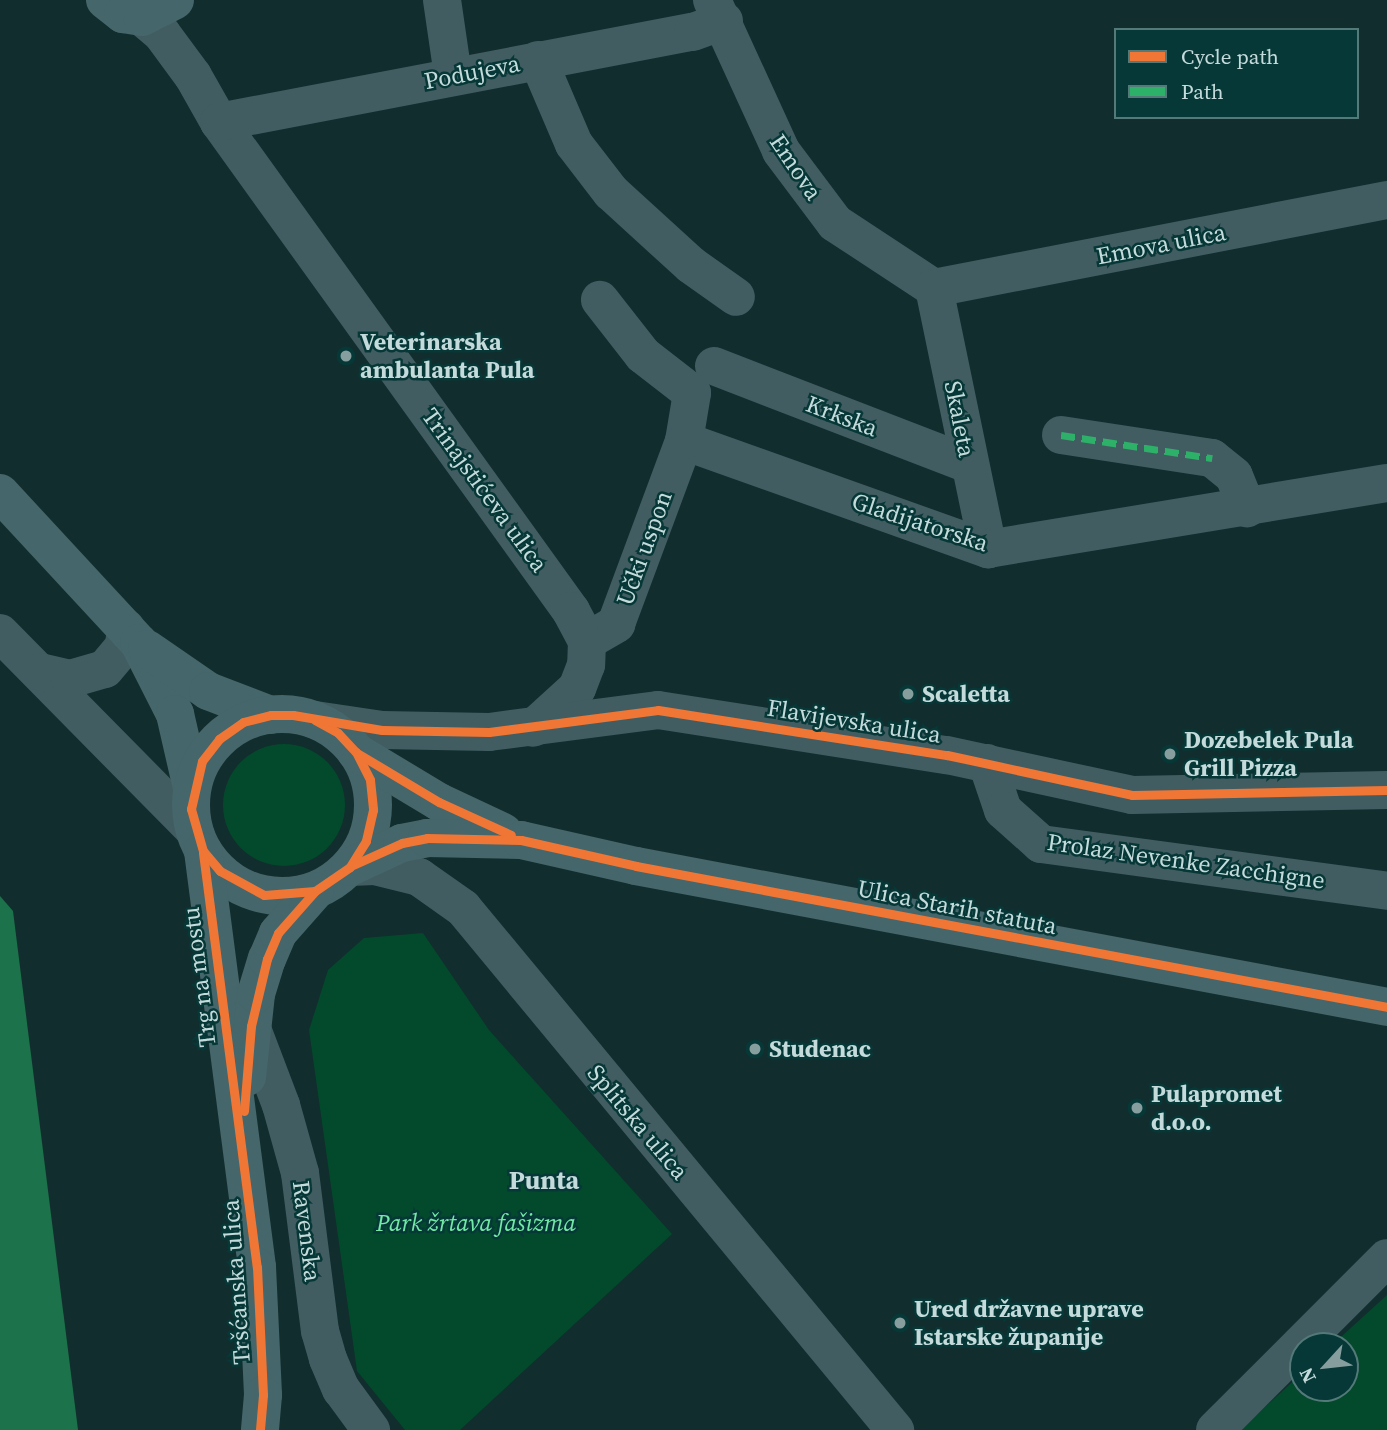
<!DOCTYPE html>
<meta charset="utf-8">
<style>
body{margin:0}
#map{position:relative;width:1387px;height:1430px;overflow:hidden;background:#122d2d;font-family:"Source Serif 4",serif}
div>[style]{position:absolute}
.green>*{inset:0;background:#03492c}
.round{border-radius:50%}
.forest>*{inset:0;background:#1c724a}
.minor>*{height:38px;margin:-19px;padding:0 19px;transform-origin:19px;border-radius:19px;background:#425d62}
.major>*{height:38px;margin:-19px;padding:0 19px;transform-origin:19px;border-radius:19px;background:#45666a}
.major>.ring{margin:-19px;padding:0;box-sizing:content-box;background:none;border:38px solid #45666a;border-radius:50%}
.quiet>*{height:7px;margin-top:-3.5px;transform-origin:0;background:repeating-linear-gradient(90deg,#2db169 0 14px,transparent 0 21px)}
.cycleway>*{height:9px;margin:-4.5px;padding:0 4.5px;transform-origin:4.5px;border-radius:4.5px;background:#f07635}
.dots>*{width:19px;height:19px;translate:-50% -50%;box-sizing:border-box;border:4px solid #073838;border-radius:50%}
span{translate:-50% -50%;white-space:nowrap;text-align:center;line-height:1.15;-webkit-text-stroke:5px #073838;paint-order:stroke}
.street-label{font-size:24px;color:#c5dbdb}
.poi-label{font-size:24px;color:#c5dbdb;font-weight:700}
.left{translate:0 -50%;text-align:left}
.park-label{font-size:24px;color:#72e9a5;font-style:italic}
.neighbourhood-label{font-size:26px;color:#c5dbdb;font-weight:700}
.legend{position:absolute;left:1114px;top:28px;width:245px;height:91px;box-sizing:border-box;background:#073838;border:2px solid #537979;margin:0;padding:9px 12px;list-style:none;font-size:21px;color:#c5dbdb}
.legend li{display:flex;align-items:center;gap:14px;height:35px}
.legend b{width:35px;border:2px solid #537979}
.north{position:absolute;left:1289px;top:1332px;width:70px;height:70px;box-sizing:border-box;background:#073838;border:2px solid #537979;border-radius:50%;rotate:243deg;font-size:19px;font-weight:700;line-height:28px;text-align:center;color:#c5dbdb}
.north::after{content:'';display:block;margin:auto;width:24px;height:32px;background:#869e9e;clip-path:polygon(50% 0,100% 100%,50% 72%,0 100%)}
</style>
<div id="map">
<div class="green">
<div class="round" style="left:223px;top:744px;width:122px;height:122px"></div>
<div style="clip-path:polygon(423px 933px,489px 1030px,672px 1234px,460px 1430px,405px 1430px,357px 1371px,309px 1030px,328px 970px,364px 938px)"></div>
<div style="clip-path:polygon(1387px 1295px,1387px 1430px,1240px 1430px,1303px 1372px,1303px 1388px,1345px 1388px,1345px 1346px,1331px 1346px)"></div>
</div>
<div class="forest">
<div style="clip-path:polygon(0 896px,13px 911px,78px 1430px,0 1430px)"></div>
</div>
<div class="minor">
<div style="left:442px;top:0;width:76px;rotate:81.7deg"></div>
<div style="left:712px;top:0;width:166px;rotate:65.4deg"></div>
<div style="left:781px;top:151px;width:90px;rotate:53.1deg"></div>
<div style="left:835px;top:223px;width:118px;rotate:33.3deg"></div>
<div style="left:142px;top:17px;width:26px;rotate:40deg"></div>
<div style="left:162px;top:34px;width:52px;rotate:53.6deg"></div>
<div style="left:193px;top:76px;width:53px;rotate:60.5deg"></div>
<div style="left:219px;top:122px;width:603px;rotate:54.25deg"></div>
<div style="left:571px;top:611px;width:34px;rotate:62deg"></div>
<div style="left:587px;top:641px;width:24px;rotate:92deg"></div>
<div style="left:586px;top:665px;width:25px;rotate:111deg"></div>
<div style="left:577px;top:688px;width:59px;rotate:137.7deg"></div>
<div style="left:538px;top:60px;width:91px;rotate:66.8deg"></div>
<div style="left:574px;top:144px;width:61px;rotate:52.4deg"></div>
<div style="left:611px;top:192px;width:108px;rotate:42.4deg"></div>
<div style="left:691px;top:265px;width:55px;rotate:35.4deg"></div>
<div style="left:219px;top:122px;width:482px;rotate:-10.8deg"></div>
<div style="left:693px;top:32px;width:33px;rotate:-20deg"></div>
<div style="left:934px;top:288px;width:461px;rotate:-11deg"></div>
<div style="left:934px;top:288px;width:267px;rotate:78.3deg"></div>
<div style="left:714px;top:366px;width:274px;rotate:21.1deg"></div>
<div style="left:1061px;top:435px;width:153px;rotate:8.7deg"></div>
<div style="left:1212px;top:458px;width:28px;rotate:39deg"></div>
<div style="left:1234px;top:476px;width:35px;rotate:68deg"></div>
<div style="left:684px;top:441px;width:323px;rotate:19.6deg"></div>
<div style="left:988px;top:549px;width:404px;rotate:-9.4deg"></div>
<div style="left:0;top:633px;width:276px;rotate:45.4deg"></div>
<div style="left:587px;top:641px;width:34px;rotate:-30deg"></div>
<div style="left:616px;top:624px;width:195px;rotate:-69.6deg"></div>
<div style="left:684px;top:441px;width:49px;rotate:-80.5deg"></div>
<div style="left:692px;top:393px;width:62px;rotate:-142.2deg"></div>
<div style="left:643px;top:355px;width:70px;rotate:-128deg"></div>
<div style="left:40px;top:672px;width:31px;rotate:13deg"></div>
<div style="left:70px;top:679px;width:36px;rotate:-16deg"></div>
<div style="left:105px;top:669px;width:30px;rotate:-50deg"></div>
<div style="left:124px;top:646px;width:18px;rotate:-84deg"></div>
<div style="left:315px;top:720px;width:68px;rotate:8.5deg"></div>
<div style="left:382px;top:730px;width:107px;rotate:1.1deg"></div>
<div style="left:489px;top:732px;width:170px;rotate:-7.4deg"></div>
<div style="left:658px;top:710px;width:292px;rotate:8.9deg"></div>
<div style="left:947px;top:755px;width:189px;rotate:12.2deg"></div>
<div style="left:1132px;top:795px;width:255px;rotate:-1.1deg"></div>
<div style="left:987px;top:763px;width:50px;rotate:71.2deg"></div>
<div style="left:1003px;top:810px;width:51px;rotate:41.8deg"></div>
<div style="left:1041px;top:844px;width:349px;rotate:7.7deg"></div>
<div style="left:350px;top:867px;width:25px;rotate:-2deg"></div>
<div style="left:375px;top:866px;width:45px;rotate:14deg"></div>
<div style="left:419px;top:877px;width:54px;rotate:35.2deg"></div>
<div style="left:463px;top:908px;width:678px;rotate:50.39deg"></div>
<div style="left:251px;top:1026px;width:85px;rotate:69.2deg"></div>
<div style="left:281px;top:1105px;width:71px;rotate:74.4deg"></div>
<div style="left:300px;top:1173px;width:159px;rotate:82.8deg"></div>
<div style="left:320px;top:1331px;width:29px;rotate:74deg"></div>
<div style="left:328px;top:1359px;width:33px;rotate:67deg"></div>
<div style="left:341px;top:1389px;width:51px;rotate:53.8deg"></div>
<div style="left:1215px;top:1430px;width:243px;rotate:-45deg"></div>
</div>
<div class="major">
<div style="left:105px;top:0;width:23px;rotate:38deg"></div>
<div style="left:123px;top:14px;width:19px;rotate:9deg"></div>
<div style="left:142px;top:17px;width:37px;rotate:-27deg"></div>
<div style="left:0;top:493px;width:205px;rotate:47.2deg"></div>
<div style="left:139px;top:643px;width:80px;rotate:63.1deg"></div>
<div style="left:175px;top:714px;width:76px;rotate:77.1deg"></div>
<div style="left:147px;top:649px;width:74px;rotate:34.5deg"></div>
<div style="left:208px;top:691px;width:67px;rotate:20.9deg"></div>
<div class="ring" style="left:191px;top:714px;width:144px;height:144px"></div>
<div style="left:356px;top:752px;width:97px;rotate:31.1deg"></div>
<div style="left:439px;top:802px;width:71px;rotate:25.1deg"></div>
<div style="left:203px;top:851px;width:419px;rotate:82.6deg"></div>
<div style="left:257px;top:1267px;width:128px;rotate:87.3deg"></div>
<div style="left:263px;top:1395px;width:35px;rotate:95deg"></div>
<div style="left:350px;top:867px;width:57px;rotate:-24.8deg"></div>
<div style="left:402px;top:843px;width:25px;rotate:-11deg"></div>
<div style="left:427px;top:838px;width:94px;rotate:1.2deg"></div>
<div style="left:521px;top:840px;width:118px;rotate:12.7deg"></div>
<div style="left:636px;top:866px;width:764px;rotate:10.63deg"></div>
<div style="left:247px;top:1077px;width:83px;rotate:-83.8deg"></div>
<div style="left:256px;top:994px;width:37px;rotate:-73deg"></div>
<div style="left:267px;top:959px;width:28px;rotate:-67deg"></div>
<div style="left:278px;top:933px;width:56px;rotate:-48.6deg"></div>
</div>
<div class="quiet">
<div style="left:1061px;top:435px;width:153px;rotate:8.7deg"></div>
</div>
<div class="cycleway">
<div style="left:315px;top:720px;width:26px;rotate:29deg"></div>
<div style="left:338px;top:733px;width:26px;rotate:47deg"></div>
<div style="left:356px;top:752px;width:31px;rotate:63deg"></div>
<div style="left:370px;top:780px;width:30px;rotate:84deg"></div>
<div style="left:373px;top:810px;width:32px;rotate:103deg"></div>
<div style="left:366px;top:841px;width:31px;rotate:122deg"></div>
<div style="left:350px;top:867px;width:42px;rotate:145.6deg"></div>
<div style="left:315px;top:891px;width:51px;rotate:175.5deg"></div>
<div style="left:264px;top:895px;width:50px;rotate:-151.4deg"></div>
<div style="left:220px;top:871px;width:26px;rotate:-130deg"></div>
<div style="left:203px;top:851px;width:44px;rotate:-105.9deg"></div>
<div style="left:191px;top:809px;width:49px;rotate:-77.1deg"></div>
<div style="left:202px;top:761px;width:28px;rotate:-52deg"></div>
<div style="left:219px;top:739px;width:29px;rotate:-35deg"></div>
<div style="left:243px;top:722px;width:29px;rotate:-14deg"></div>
<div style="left:271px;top:715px;width:22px"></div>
<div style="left:293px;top:715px;width:90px;rotate:9.6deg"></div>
<div style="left:382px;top:730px;width:107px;rotate:1.1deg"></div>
<div style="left:489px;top:732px;width:170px;rotate:-7.4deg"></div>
<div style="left:658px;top:710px;width:292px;rotate:8.9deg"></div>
<div style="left:947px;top:755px;width:189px;rotate:12.2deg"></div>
<div style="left:1132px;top:795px;width:255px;rotate:-1.1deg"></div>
<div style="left:357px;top:753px;width:96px;rotate:30.9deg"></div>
<div style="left:439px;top:802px;width:79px;rotate:24.6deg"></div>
<div style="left:203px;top:853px;width:418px;rotate:82.6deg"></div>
<div style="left:257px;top:1267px;width:128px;rotate:87.3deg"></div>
<div style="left:263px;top:1395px;width:35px;rotate:95deg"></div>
<div style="left:353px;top:865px;width:54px;rotate:-24.2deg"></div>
<div style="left:402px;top:843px;width:25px;rotate:-11deg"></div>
<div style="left:427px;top:838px;width:94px;rotate:1.2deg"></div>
<div style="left:521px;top:840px;width:118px;rotate:12.7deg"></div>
<div style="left:636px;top:866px;width:764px;rotate:10.63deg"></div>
<div style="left:244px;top:1111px;width:85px;rotate:-85.3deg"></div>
<div style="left:251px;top:1026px;width:69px;rotate:-76.6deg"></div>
<div style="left:267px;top:959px;width:28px;rotate:-67deg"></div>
<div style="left:278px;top:933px;width:56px;rotate:-48.6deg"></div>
</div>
<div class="dots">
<div style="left:346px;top:356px;background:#869e9e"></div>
<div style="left:908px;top:694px;background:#869e9e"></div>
<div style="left:1170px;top:754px;background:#869e9e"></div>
<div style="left:755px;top:1049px;background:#869e9e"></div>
<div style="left:1137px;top:1108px;background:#869e9e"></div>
<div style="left:900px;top:1323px;background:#869e9e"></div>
</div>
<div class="street-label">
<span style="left:472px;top:72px;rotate:-11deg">Podujeva</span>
<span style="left:796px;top:167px;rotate:56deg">Emova</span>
<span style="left:1161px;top:244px;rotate:-11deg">Emova ulica</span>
<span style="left:842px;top:416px;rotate:21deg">Krkska</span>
<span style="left:960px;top:419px;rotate:79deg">Skaleta</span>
<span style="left:485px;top:490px;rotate:54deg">Trinajstićeva ulica</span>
<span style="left:920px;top:522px;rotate:18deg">Gladijatorska</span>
<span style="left:644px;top:548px;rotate:-70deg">Učki uspon</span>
<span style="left:854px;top:721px;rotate:9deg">Flavijevska ulica</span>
<span style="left:1186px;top:861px;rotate:8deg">Prolaz Nevenke Zacchigne</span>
<span style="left:957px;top:907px;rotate:11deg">Ulica Starih statuta</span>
<span style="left:199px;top:977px;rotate:-97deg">Trg na mostu</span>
<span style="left:638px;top:1122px;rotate:50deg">Splitska ulica</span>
<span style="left:307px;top:1231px;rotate:83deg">Ravenska</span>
<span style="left:236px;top:1282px;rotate:-94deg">Tršćanska ulica</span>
</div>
<div class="poi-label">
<span class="left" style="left:360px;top:356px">Veterinarska<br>ambulanta Pula</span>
<span class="left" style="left:922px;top:694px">Scaletta</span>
<span class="left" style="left:1184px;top:754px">Dozebelek Pula<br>Grill Pizza</span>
<span class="left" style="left:769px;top:1049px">Studenac</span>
<span class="left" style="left:1151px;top:1108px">Pulapromet<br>d.o.o.</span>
<span class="left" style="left:914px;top:1323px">Ured državne uprave<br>Istarske županije</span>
</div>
<div class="park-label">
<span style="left:476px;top:1223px">Park žrtava fašizma</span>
</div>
<div class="neighbourhood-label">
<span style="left:544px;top:1181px">Punta</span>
</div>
<ul class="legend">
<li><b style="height:9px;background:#f07635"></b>Cycle path</li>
<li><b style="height:9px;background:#2db169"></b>Path</li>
</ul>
<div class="north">N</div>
</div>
